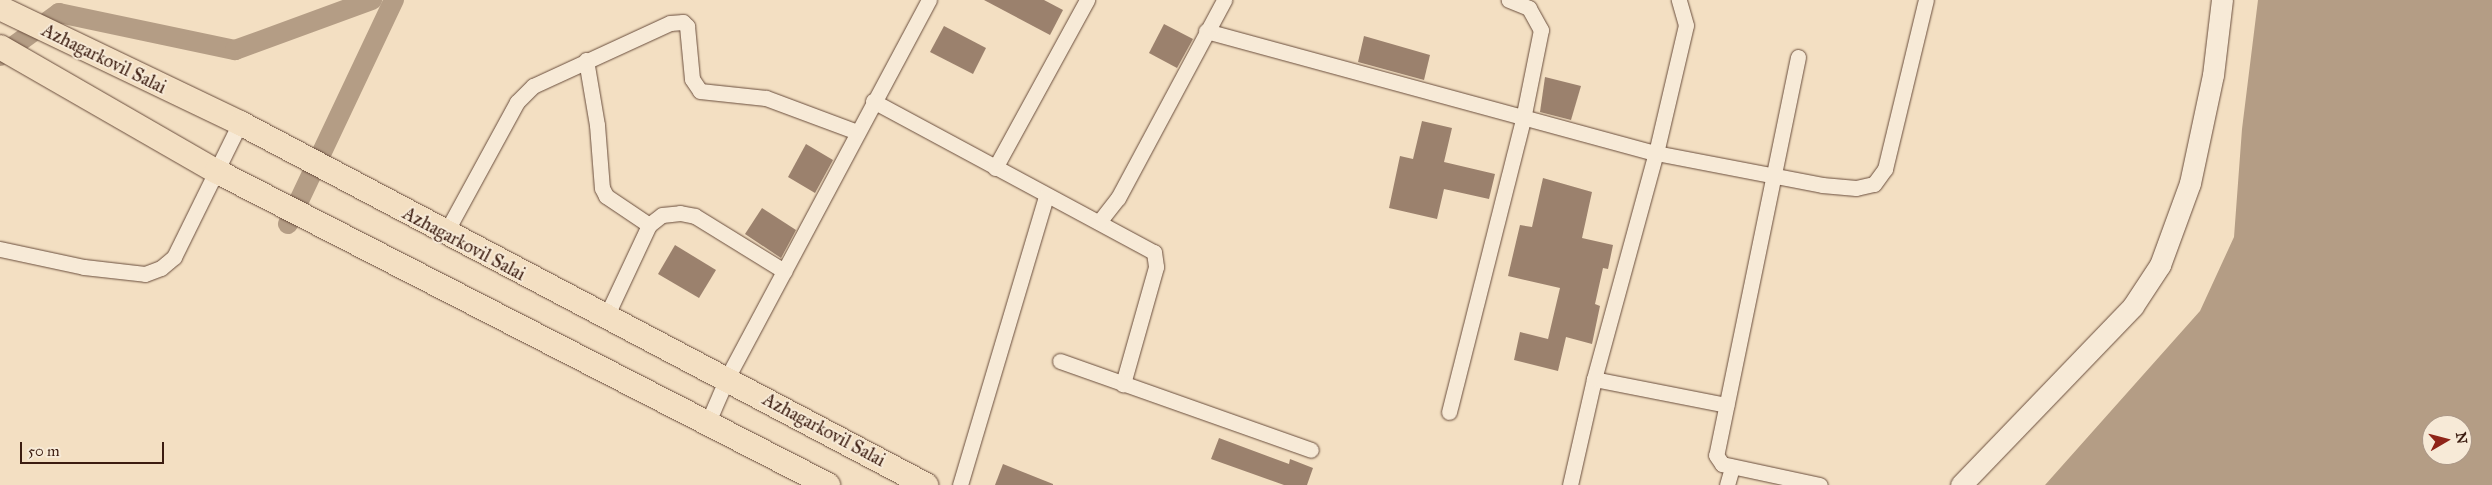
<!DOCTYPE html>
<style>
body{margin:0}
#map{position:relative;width:2492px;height:485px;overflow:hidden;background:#f3dfc2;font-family:"IM FELL Great Primer",serif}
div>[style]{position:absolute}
.water>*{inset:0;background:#b49d85}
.canal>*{height:20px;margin:-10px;padding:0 10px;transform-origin:10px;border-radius:10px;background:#b49d85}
.building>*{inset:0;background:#9b816d}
.roads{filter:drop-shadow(0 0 1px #694d3c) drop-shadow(0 0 1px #694d3c)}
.street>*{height:15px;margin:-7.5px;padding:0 7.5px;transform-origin:7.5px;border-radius:7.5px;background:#f7ead7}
.secondary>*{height:21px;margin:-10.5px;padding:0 10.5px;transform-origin:10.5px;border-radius:10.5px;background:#f7ead7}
.primary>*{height:24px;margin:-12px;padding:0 12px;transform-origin:12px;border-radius:12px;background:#f3dfc2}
span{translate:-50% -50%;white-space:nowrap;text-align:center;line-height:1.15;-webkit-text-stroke:4px #f7ead7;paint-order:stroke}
.street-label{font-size:18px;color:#3b1c10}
.north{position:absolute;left:2422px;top:415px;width:50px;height:50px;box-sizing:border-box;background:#f7ead7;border:1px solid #ac9887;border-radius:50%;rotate:82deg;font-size:14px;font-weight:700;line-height:20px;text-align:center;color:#3b1c10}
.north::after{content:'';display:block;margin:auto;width:18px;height:22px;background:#8f2418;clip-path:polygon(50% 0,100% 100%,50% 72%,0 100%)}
.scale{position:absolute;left:20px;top:442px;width:144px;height:22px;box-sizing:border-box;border:2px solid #3b1c10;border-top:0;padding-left:6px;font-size:15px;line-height:18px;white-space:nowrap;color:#3b1c10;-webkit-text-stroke:4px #f7ead7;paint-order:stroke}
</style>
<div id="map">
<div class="water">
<div style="clip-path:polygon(evenodd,2258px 0,2492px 0,2492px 485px,2045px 485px,2200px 311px,2234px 237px,2242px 129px,2258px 0,2432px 425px,2462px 425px,2462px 455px,2432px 455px,2432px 425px)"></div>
</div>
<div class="canal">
<div style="left:0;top:56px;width:73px;rotate:-36.1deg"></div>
<div style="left:59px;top:13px;width:180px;rotate:11.9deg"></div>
<div style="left:235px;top:50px;width:146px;rotate:-20.1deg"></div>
<div style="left:288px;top:224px;width:248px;rotate:-64.7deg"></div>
</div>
<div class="building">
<div style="clip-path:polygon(984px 0,1044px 0,1063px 10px,1050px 35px)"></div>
<div style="clip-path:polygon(1164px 24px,1193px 39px,1177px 68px,1149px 53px)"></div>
<div style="clip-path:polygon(944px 26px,986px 48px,973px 74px,930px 52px)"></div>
<div style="clip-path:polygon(1364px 36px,1430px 55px,1424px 80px,1358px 62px)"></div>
<div style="clip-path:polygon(1545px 77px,1581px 86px,1571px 120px,1540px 112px)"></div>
<div style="clip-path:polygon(1422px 121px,1452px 128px,1444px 162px,1495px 174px,1489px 199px,1444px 189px,1437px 219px,1389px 208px,1400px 156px,1413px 159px)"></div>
<div style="clip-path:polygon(806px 144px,833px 160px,815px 193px,788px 177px)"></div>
<div style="clip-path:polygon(1543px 178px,1592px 192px,1582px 238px,1613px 245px,1608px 269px,1603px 268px,1595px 304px,1600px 306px,1592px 344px,1566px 337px,1558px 371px,1514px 360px,1520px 332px,1548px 339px,1560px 288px,1508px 276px,1520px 225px,1532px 227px)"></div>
<div style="clip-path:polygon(762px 208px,796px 230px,781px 258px,745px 234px)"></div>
<div style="clip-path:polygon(675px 245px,716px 270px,699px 298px,658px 274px)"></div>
<div style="clip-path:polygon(1219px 438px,1289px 464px,1290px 459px,1313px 468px,1307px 485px,1284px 485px,1211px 459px)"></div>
<div style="clip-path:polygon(1003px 464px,1053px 484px,1053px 485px,995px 485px)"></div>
</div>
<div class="roads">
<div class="street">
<div style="left:1206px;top:31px;width:466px;rotate:15.2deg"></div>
<div style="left:1656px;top:153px;width:169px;rotate:10.9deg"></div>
<div style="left:1822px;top:185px;width:34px;rotate:5deg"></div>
<div style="left:1856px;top:188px;width:18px;rotate:-13deg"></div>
<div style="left:1874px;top:184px;width:19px;rotate:-54deg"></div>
<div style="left:1885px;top:169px;width:174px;rotate:-76.4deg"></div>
<div style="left:1798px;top:57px;width:406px;rotate:101.6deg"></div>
<div style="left:1716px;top:455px;width:11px;rotate:56deg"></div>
<div style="left:1722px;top:464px;width:100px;rotate:12.1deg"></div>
<div style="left:586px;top:60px;width:66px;rotate:80.4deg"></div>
<div style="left:597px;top:125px;width:63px;rotate:85.5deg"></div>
<div style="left:602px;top:188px;width:9px;rotate:63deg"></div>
<div style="left:606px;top:196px;width:52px;rotate:34deg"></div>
<div style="left:873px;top:101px;width:319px;rotate:28.3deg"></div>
<div style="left:1154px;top:252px;width:15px;rotate:82deg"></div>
<div style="left:1156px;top:267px;width:122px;rotate:105.8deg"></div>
<div style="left:995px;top:168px;width:192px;rotate:-61.3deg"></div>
<div style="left:1099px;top:222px;width:31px;rotate:-52deg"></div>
<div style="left:1118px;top:198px;width:225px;rotate:-61.8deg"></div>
<div style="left:445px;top:234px;width:150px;rotate:-61.4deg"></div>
<div style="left:517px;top:102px;width:23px;rotate:-45deg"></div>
<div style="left:533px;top:86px;width:151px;rotate:-24.7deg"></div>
<div style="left:670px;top:23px;width:13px;rotate:-4deg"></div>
<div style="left:683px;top:22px;width:6px;rotate:45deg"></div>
<div style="left:687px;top:26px;width:53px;rotate:84.6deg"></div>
<div style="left:692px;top:79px;width:14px;rotate:56deg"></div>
<div style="left:700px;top:91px;width:66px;rotate:6.1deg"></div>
<div style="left:766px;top:98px;width:97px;rotate:20.5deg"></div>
<div style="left:0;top:249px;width:86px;rotate:12.1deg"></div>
<div style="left:84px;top:267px;width:61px;rotate:6.5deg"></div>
<div style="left:145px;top:274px;width:17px;rotate:-21deg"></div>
<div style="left:161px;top:268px;width:17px;rotate:-40deg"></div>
<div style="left:174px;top:257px;width:149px;rotate:-63.8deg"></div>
<div style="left:605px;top:319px;width:104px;rotate:-64.9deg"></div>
<div style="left:649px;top:225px;width:16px;rotate:-38deg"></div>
<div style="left:662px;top:215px;width:18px;rotate:-6deg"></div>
<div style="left:680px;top:213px;width:15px;rotate:11deg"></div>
<div style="left:695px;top:216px;width:105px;rotate:31.7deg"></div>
<div style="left:1060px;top:361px;width:266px;rotate:19.5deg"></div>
<div style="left:1594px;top:379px;width:135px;rotate:11.1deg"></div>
<div style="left:1449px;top:412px;width:302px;rotate:-75.8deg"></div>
<div style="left:1523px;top:119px;width:91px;rotate:-78.6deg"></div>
<div style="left:1541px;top:30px;width:25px;rotate:-119deg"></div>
<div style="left:1529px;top:8px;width:22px;rotate:-158deg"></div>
<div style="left:708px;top:422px;width:48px;rotate:-66.6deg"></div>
<div style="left:727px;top:378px;width:429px;rotate:-61.9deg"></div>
<div style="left:960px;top:485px;width:302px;rotate:-73.4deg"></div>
<div style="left:1570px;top:485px;width:109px;rotate:-77.2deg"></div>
<div style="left:1594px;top:379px;width:234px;rotate:-74.7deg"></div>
<div style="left:1656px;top:153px;width:131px;rotate:-76.8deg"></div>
<div style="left:1686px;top:25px;width:26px;rotate:-106deg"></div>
<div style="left:1727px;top:485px;width:19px;rotate:-74deg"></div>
</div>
<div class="secondary">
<div style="left:1961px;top:485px;width:248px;rotate:-46.1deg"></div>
<div style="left:2133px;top:306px;width:49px;rotate:-56.6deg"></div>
<div style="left:2160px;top:265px;width:87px;rotate:-69.9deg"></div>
<div style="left:2190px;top:183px;width:110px;rotate:-78deg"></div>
<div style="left:2213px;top:75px;width:76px;rotate:-83.2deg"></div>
</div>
<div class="primary">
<div style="left:0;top:8px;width:266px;rotate:25.6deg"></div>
<div style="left:240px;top:123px;width:776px;rotate:27.82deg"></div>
<div style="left:0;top:47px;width:249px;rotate:29.9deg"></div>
<div style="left:216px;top:171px;width:688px;rotate:27.16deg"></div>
</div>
</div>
<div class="street-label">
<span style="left:104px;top:59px;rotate:26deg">Azhagarkovil Salai</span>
<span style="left:464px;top:244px;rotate:28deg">Azhagarkovil Salai</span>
<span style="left:824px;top:430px;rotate:28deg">Azhagarkovil Salai</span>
</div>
<div class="north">N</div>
<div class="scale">50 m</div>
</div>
